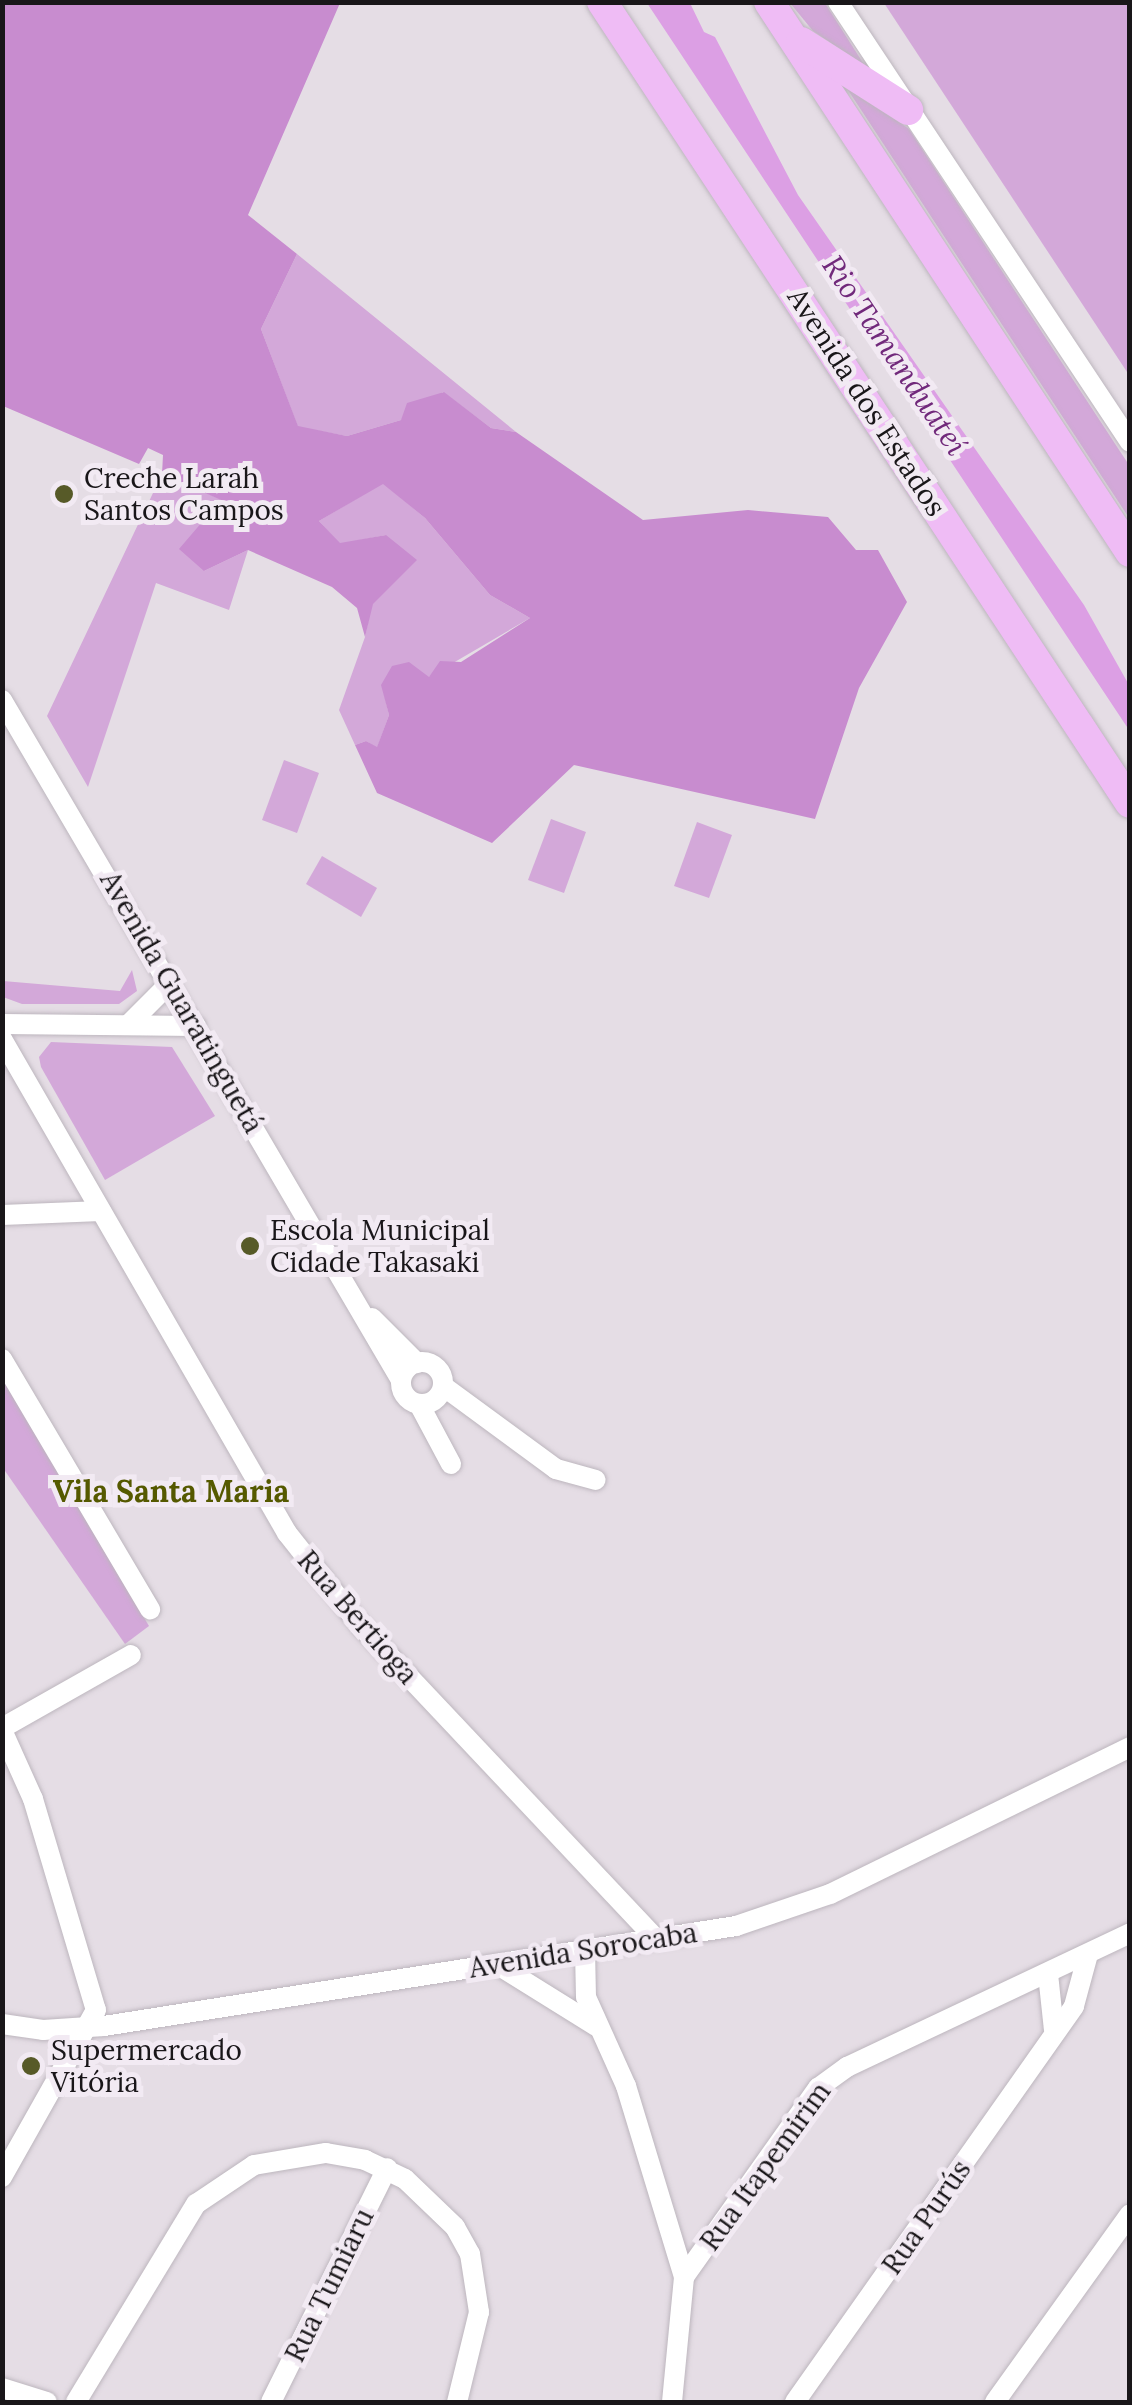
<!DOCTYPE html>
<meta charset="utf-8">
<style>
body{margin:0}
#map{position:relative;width:1132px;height:2405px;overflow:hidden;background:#e5dde5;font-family:Lora,serif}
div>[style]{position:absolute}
.green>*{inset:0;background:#d3a8d9}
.forest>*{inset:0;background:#c88ccf}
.water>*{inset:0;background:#dc9fe4}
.roads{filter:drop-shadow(0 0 2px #bdb6be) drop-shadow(0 0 2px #bdb6be)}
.minor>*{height:20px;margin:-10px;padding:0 10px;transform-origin:10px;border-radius:10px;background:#fff}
.minor>.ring{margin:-10px;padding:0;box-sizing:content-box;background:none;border:20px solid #fff;border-radius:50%}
.highway>*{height:30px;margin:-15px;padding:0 15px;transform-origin:15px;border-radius:15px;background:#efbcf5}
.dots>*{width:28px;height:28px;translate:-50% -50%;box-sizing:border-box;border:5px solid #f2eaf3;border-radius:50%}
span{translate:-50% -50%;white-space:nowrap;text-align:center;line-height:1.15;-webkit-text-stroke:10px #f2eaf3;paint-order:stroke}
.street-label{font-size:28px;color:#191619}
.poi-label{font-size:28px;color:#191619}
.left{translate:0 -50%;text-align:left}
.water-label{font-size:30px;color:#71297b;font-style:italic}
.neighbourhood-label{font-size:30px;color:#555900;font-weight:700}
.frame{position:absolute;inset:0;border:5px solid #191619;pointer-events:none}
</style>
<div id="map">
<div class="green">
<div style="clip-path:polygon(790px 3px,825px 3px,865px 66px,813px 31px)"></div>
<div style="clip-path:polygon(884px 3px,1129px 3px,1129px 375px)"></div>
<div style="clip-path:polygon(842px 81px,909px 129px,1129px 465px,1129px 518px)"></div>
<div style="clip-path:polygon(297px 254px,516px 432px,491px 428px,443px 392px,401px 420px,347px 436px,298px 427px,261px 329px)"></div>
<div style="clip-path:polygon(162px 474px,222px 500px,204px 571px,248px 550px,229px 610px,156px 583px,88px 787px,47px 716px)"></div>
<div style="clip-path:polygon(383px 483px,425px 518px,490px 595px,530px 618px,429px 677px,382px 685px,389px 715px,377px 748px,366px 741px,355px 745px,339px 710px,365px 637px,386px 535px,340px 544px,319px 521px)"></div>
<div style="clip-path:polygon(284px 760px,319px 773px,297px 833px,262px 820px)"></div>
<div style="clip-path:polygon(551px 819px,586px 832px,564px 893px,528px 880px)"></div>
<div style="clip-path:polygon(697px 822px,732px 835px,709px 898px,674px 886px)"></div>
<div style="clip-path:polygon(322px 856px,377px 888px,361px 917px,306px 884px)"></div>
<div style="clip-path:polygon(132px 970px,137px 991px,119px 1004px,22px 1004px,3px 997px,3px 981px,120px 991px)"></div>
<div style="clip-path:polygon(51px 1042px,172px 1047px,215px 1116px,105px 1180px,41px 1067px,39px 1057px)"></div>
<div style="clip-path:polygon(2px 1377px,149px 1626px,125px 1644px,3px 1468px)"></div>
</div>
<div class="forest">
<div style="clip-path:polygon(2px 3px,340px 3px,248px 215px,297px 254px,261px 329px,298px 426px,347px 436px,401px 420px,407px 403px,444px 392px,491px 428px,516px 432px,643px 520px,748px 510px,828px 517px,856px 550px,878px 550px,907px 602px,859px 688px,815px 819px,574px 765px,492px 843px,377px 793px,355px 745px,366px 741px,377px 747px,389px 715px,381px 685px,392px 666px,409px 662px,429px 677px,440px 661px,461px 662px,530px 618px,490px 595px,425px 518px,383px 484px,319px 521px,340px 543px,386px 535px,417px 560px,373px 604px,365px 637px,357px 608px,332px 587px,248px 550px,204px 571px,179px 549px,221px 500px,162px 474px,163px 455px,148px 448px,139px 464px,3px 406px)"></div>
</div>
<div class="water">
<div style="clip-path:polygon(647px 3px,690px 3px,704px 32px,715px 37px,798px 195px,1084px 605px,1129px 685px,1129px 730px)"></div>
</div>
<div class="roads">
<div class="minor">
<div style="left:838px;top:2px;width:528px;rotate:56.43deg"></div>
<div style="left:2px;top:700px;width:788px;rotate:59.6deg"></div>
<div style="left:2px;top:1024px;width:194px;rotate:0.6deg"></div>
<div style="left:129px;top:1024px;width:59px;rotate:-45deg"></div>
<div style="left:2px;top:1039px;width:570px;rotate:60.02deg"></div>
<div style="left:287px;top:1533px;width:119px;rotate:51.5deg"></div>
<div style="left:361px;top:1626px;width:430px;rotate:46.7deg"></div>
<div style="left:2px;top:1215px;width:99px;rotate:-2.3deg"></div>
<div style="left:372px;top:1318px;width:64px;rotate:45deg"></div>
<div style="left:2px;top:1359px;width:291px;rotate:59.4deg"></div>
<div class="ring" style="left:401px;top:1362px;width:22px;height:22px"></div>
<div style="left:443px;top:1386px;width:140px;rotate:36.3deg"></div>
<div style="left:556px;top:1469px;width:41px;rotate:15.4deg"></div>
<div style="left:419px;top:1404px;width:68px;rotate:61.9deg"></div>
<div style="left:2px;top:1728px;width:148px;rotate:-29.5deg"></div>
<div style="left:2px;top:1730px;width:76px;rotate:65.8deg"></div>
<div style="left:33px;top:1799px;width:220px;rotate:73.4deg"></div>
<div style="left:96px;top:2010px;width:192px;rotate:119.4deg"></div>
<div style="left:585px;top:1950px;width:47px;rotate:88.8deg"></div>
<div style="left:586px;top:1997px;width:98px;rotate:65.8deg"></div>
<div style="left:626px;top:2086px;width:200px;rotate:73.1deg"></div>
<div style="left:498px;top:1965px;width:115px;rotate:31.9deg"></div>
<div style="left:1048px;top:1974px;width:56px;rotate:83.9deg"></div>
<div style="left:2px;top:2024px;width:41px;rotate:8.3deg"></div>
<div style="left:43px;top:2030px;width:61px;rotate:-3.8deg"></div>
<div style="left:104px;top:2026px;width:640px;rotate:-8.99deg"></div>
<div style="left:736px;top:1926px;width:99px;rotate:-18.8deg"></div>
<div style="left:830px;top:1894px;width:334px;rotate:-26.1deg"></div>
<div style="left:2px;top:2388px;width:47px;rotate:17.3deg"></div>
<div style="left:76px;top:2402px;width:232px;rotate:-58.8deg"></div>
<div style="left:196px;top:2204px;width:70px;rotate:-33.9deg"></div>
<div style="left:254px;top:2165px;width:73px;rotate:-9.5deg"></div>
<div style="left:326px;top:2153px;width:40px;rotate:10deg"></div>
<div style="left:365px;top:2160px;width:44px;rotate:25.4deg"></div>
<div style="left:405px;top:2179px;width:69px;rotate:43.8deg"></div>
<div style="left:455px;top:2227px;width:31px;rotate:61deg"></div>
<div style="left:470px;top:2254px;width:59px;rotate:81.2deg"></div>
<div style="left:479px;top:2312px;width:93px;rotate:103.7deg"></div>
<div style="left:271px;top:2402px;width:261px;rotate:-63.6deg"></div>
<div style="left:672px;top:2402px;width:126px;rotate:-84.5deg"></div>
<div style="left:684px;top:2277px;width:232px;rotate:-54.7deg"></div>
<div style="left:818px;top:2088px;width:36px;rotate:-36deg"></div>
<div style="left:847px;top:2067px;width:313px;rotate:-25.3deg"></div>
<div style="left:795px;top:2402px;width:484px;rotate:-54.8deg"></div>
<div style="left:1074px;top:2006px;width:54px;rotate:-74.9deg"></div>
<div style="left:995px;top:2402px;width:231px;rotate:-54.3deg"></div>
</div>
<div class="highway">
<div style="left:602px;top:2px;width:959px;rotate:56.61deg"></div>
<div style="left:769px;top:2px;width:658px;rotate:56.72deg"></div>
<div style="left:801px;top:42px;width:127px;rotate:32.4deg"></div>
</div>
</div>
<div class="dots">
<div style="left:64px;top:494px;background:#575a28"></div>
<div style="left:250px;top:1246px;background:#575a28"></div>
<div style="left:31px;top:2066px;background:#575a28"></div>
</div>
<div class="street-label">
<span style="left:867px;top:402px;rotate:57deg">Avenida dos Estados</span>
<span style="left:182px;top:1002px;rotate:60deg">Avenida Guaratinguetá</span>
<span style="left:358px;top:1617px;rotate:49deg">Rua Bertioga</span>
<span style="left:583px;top:1950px;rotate:-9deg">Avenida Sorocaba</span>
<span style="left:765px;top:2166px;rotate:-54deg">Rua Itapemirim</span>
<span style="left:926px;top:2217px;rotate:-55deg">Rua Purús</span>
<span style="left:329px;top:2285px;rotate:-64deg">Rua Tumiaru</span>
</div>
<div class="poi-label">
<span class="left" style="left:84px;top:494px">Creche Larah<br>Santos Campos</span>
<span class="left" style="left:270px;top:1246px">Escola Municipal<br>Cidade Takasaki</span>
<span class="left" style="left:51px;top:2066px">Supermercado<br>Vitória</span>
</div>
<div class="water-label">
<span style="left:895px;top:355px;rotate:56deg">Rio Tamanduateí</span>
</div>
<div class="neighbourhood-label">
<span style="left:171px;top:1491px">Vila Santa Maria</span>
</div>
<div class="frame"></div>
</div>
